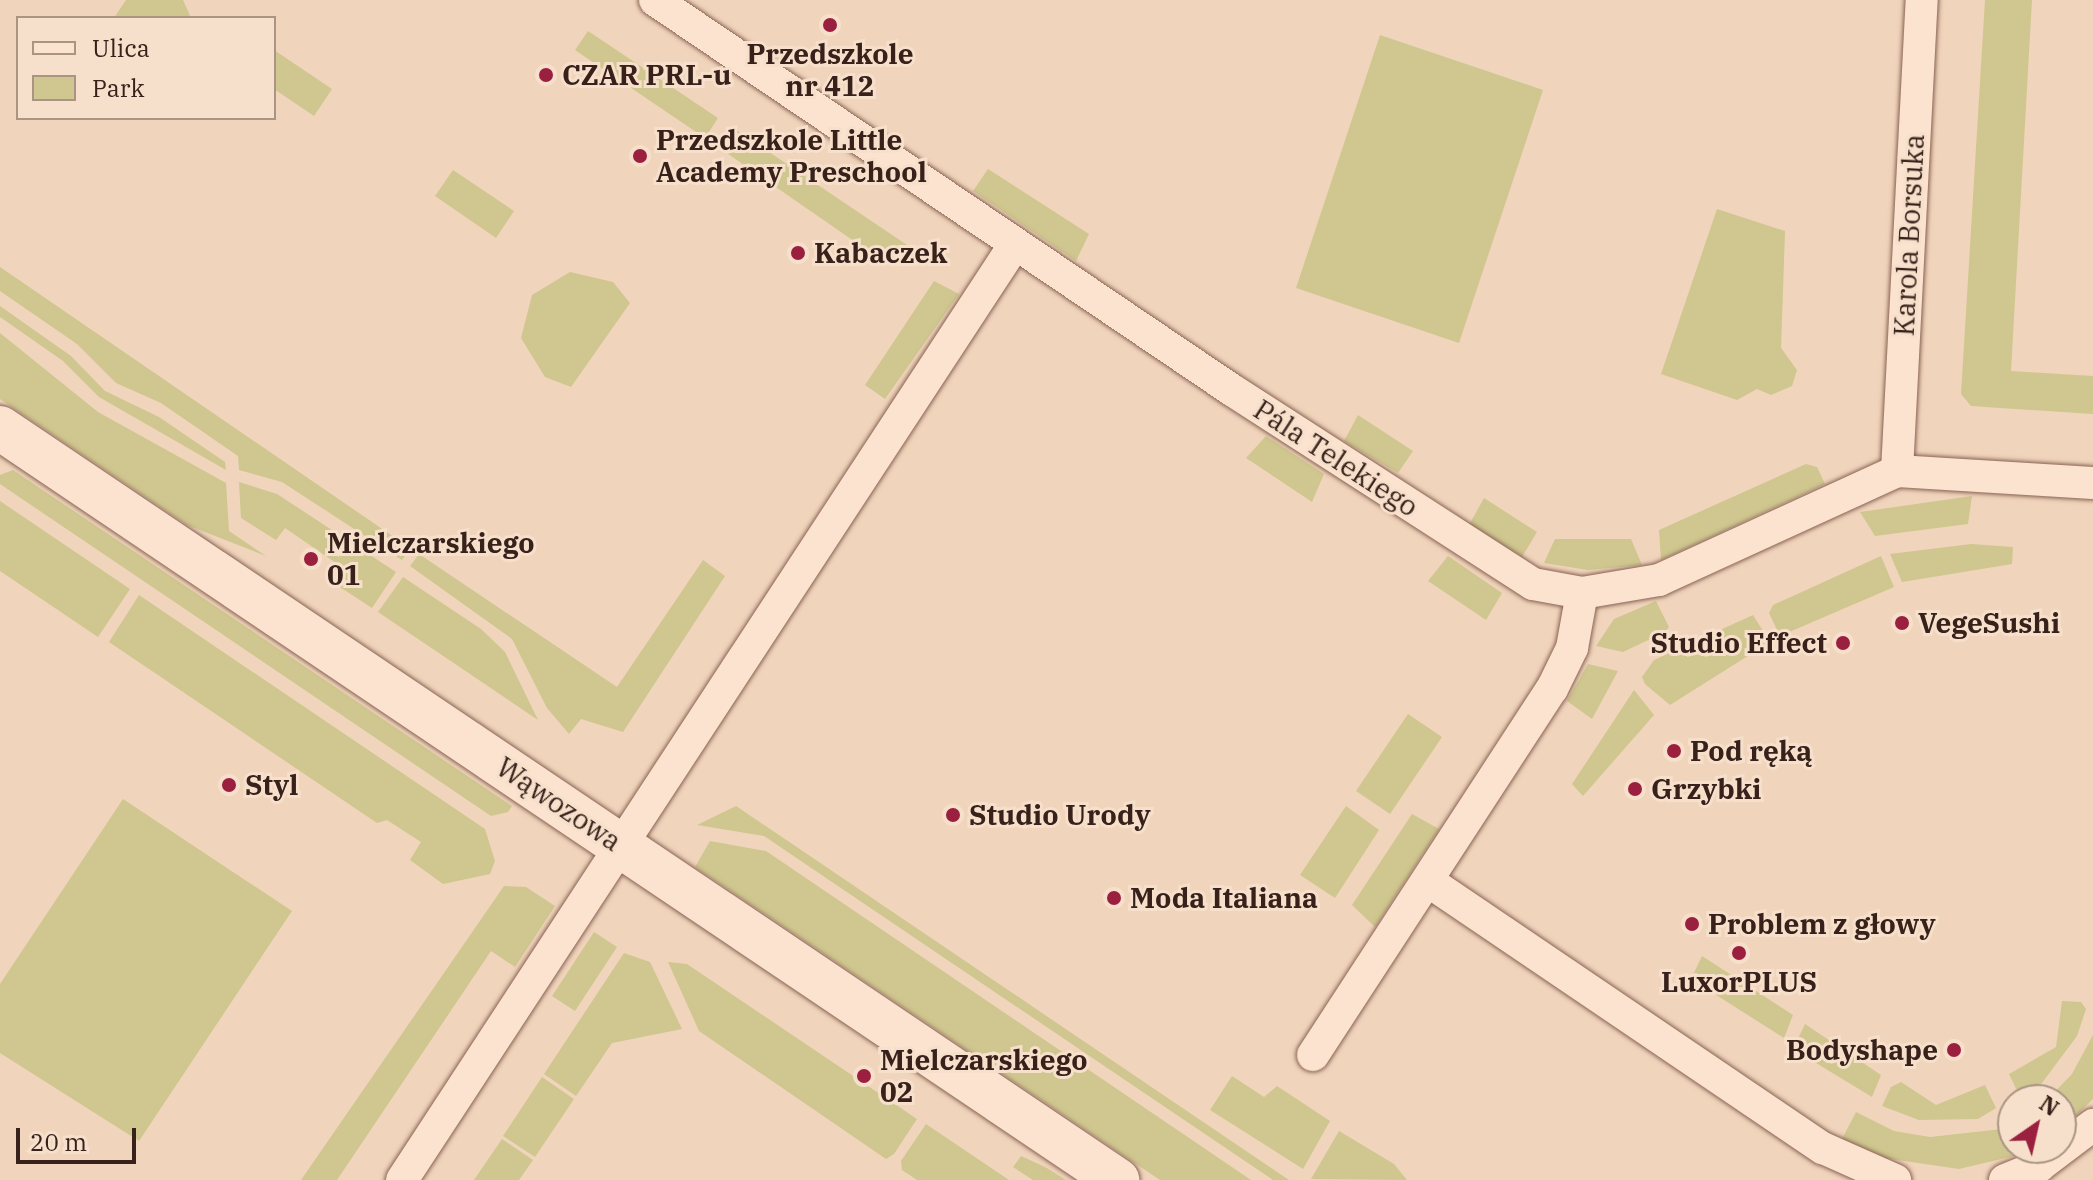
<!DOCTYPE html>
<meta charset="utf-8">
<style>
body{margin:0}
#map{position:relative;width:2093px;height:1180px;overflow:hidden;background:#f0d4bb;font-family:"IBM Plex Serif",serif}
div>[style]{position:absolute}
.green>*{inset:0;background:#cfc78f}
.roads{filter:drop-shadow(0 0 2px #896354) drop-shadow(0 0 2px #896354)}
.street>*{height:32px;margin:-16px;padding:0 16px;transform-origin:16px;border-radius:16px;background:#fbe3cf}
.secondary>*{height:44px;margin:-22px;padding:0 22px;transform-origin:22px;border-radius:22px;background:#fbe3cf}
.dots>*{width:22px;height:22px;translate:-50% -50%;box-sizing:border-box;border:4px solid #f7e0cb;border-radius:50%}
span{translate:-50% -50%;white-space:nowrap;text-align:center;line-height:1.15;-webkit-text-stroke:6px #f7e0cb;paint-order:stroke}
.poi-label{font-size:28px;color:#37211a;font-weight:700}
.left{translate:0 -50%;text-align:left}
.right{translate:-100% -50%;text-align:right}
.street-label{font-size:28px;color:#37211a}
.legend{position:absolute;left:16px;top:16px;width:260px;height:104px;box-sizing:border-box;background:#f7e0cb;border:2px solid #aa9484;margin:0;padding:10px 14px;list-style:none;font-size:24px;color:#37211a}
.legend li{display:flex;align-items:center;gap:16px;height:40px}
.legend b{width:40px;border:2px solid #aa9484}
.north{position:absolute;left:1997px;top:1084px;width:80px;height:80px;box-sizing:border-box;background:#f7e0cb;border:2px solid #aa9484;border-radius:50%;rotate:34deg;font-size:22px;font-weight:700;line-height:32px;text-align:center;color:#37211a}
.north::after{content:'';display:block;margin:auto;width:28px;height:36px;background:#9b203f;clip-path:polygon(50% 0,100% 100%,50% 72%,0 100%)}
.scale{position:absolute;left:16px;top:1128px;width:120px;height:36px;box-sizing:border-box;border:4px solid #37211a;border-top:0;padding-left:10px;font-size:24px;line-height:28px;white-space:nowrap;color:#37211a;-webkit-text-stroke:6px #f7e0cb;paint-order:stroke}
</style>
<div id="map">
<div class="green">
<div style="clip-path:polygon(126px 0,183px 0,191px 18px,114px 18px)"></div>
<div style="clip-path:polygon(1985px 0,2032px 0,2011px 371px,2093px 376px,2093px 414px,1971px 406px,1961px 394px)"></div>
<div style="clip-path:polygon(588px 31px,718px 118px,705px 138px,575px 50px)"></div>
<div style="clip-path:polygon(1380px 35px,1543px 90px,1459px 343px,1296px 288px)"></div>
<div style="clip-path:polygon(274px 50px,332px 89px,314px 116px,274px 89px)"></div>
<div style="clip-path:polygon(732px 127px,907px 245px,903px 251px,877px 257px,718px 147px)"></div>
<div style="clip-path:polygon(988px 169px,1089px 234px,1076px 261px,973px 191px)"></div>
<div style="clip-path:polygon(453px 170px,514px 211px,496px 238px,435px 196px)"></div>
<div style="clip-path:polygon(1717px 209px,1785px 231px,1781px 348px,1797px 370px,1792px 386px,1771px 395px,1757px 389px,1737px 400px,1661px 374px)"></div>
<div style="clip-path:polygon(0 267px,410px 548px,402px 560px,282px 482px,239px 470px,238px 456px,161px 403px,116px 383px,77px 344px,0 291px)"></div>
<div style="clip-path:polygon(570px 272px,613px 282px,630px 303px,571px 387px,545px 377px,521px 338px,532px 295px)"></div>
<div style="clip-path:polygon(934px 281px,959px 294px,885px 399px,865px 385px)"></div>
<div style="clip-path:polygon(0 306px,71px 356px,105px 391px,159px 417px,225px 462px,226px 470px,99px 397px,63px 361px,0 317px)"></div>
<div style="clip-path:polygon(0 333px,98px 412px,226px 483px,229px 531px,266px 556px,187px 525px,0 399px)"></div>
<div style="clip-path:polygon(1358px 415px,1413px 451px,1398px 473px,1344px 441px)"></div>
<div style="clip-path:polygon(1266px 436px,1324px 474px,1312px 502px,1246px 458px)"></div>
<div style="clip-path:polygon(1806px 464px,1817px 467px,1825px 484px,1661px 560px,1659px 530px)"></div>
<div style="clip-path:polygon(13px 470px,512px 806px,508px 812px,491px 816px,0 484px,0 475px)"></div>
<div style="clip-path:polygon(239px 482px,277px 494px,396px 572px,372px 608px,326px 578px,336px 563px,285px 528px,276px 540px,241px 518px)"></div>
<div style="clip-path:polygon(1972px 496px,1968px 524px,1875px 536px,1860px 512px)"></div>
<div style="clip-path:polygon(1484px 498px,1537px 532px,1522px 557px,1469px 525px)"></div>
<div style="clip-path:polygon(0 501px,130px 589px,98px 637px,0 571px)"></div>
<div style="clip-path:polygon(1555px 539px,1631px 539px,1642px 565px,1588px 570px,1544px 563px)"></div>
<div style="clip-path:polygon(1971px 544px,2013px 547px,2012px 564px,1902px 582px,1890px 554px)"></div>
<div style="clip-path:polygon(419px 554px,617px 687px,703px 560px,725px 576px,623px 732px,581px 719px,569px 734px,547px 708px,512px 639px,410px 566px)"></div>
<div style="clip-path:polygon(1448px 556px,1502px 593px,1486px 620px,1428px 581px)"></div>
<div style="clip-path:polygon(1881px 556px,1894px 587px,1780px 636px,1769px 613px,1773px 605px)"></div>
<div style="clip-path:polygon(403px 577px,481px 629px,505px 652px,538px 720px,378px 612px)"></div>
<div style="clip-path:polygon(139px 595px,485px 829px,495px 861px,490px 874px,443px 884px,410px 860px,421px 842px,387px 820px,377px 823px,109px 642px)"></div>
<div style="clip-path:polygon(1656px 601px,1669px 627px,1665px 632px,1623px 652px,1596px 646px,1614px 619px)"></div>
<div style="clip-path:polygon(1753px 615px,1770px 642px,1670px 705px,1645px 684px,1642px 677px,1654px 660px)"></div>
<div style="clip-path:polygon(1588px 664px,1618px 671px,1592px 719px,1567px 701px)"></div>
<div style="clip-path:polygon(1634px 690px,1654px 715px,1583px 796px,1572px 784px)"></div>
<div style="clip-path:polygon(1408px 714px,1442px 737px,1390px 814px,1356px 791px)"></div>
<div style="clip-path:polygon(123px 799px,292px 911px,139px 1141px,0 1053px,0 984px)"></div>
<div style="clip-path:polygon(736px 806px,1289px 1180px,1273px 1180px,764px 836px,697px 825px)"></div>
<div style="clip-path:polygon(1346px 806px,1379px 830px,1335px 898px,1300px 875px)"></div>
<div style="clip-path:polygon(1412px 814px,1439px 829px,1375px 927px,1352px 905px)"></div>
<div style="clip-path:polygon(710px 841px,766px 851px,1251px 1180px,1160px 1180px,695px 867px)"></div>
<div style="clip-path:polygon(504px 886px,526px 887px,555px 906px,515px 967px,491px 951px,337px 1180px,301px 1180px)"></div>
<div style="clip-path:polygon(594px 932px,617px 947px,575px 1011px,552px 996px)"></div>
<div style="clip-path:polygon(624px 953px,650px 962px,682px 1029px,612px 1043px,576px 1096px,544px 1074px)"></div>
<div style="clip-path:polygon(1702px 956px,1793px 1015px,1784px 1038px,1691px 979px)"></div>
<div style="clip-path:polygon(668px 962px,687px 964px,917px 1119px,894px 1154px,886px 1159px,699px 1031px)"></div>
<div style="clip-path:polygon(2062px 1001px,2081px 1002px,2086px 1009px,2077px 1036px,2036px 1091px,2021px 1099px,2009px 1074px,2056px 1047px)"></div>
<div style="clip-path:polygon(1805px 1024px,1881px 1075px,1872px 1097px,1793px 1049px)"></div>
<div style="clip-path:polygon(2093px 1035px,2093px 1099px,2061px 1130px,2061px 1100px,2047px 1100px,2072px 1074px)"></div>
<div style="clip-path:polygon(1232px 1076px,1264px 1097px,1277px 1086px,1330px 1121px,1303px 1169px,1210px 1110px)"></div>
<div style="clip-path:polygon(542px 1077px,574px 1099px,535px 1157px,503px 1136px)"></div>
<div style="clip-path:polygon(1901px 1082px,1936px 1105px,1985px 1085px,1996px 1108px,1978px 1119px,1919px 1120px,1882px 1106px,1891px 1087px)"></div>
<div style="clip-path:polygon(1856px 1112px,1894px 1131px,1930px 1137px,2002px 1129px,2018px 1155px,1959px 1169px,1884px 1158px,1842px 1139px)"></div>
<div style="clip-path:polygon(926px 1124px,1009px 1180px,917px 1180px,902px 1170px,901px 1161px)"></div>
<div style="clip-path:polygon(1339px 1131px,1394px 1164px,1407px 1180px,1311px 1179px)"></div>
<div style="clip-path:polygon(502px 1139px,533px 1160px,519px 1180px,474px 1180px)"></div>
<div style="clip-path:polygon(1021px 1156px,1045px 1167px,1066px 1180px,1033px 1180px,1013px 1167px)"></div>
</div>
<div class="roads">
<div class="street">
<div style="left:655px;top:0;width:696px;rotate:34.06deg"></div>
<div style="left:1232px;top:390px;width:358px;rotate:32.8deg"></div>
<div style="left:1533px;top:584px;width:50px;rotate:10.4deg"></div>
<div style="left:1582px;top:593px;width:78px;rotate:-9.6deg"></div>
<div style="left:1659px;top:580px;width:262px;rotate:-24.6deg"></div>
<div style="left:1897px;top:471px;width:196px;rotate:3.5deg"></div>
<div style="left:1897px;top:471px;width:472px;rotate:-87deg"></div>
<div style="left:1428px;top:881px;width:477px;rotate:34.1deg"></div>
<div style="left:1823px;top:1148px;width:79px;rotate:24deg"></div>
<div style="left:1313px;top:1055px;width:437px;rotate:-56.9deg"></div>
<div style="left:1552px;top:689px;width:46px;rotate:-64deg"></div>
<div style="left:1572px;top:648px;width:56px;rotate:-79.7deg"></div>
<div style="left:402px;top:1180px;width:1119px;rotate:-56.78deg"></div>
<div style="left:2005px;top:1180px;width:37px;rotate:-22deg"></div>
<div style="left:2039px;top:1166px;width:68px;rotate:-37.2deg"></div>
</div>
<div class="secondary">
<div style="left:0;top:428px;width:1347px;rotate:33.95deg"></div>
</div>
</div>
<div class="dots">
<div style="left:830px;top:25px;background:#9b203f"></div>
<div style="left:546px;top:75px;background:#9b203f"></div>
<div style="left:640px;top:156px;background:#9b203f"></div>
<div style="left:798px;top:253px;background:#9b203f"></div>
<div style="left:311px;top:559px;background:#9b203f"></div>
<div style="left:1902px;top:623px;background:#9b203f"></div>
<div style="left:1843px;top:643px;background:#9b203f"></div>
<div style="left:1674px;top:751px;background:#9b203f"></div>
<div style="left:229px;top:785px;background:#9b203f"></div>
<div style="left:1635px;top:789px;background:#9b203f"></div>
<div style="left:953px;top:815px;background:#9b203f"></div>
<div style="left:1114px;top:898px;background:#9b203f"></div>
<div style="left:1692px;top:924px;background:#9b203f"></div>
<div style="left:1739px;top:953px;background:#9b203f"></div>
<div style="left:1954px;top:1050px;background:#9b203f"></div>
<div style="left:864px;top:1076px;background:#9b203f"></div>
</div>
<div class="poi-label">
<span style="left:830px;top:70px">Przedszkole<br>nr 412</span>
<span class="left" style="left:562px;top:75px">CZAR PRL-u</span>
<span class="left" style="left:656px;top:156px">Przedszkole Little<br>Academy Preschool</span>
<span class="left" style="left:814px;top:253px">Kabaczek</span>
<span class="left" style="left:327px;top:559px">Mielczarskiego<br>01</span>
<span class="left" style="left:1918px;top:623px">VegeSushi</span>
<span class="right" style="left:1827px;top:643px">Studio Effect</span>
<span class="left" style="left:1690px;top:751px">Pod ręką</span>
<span class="left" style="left:245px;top:785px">Styl</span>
<span class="left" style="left:1651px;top:789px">Grzybki</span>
<span class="left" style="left:969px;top:815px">Studio Urody</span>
<span class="left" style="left:1130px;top:898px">Moda Italiana</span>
<span class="left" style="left:1708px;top:924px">Problem z głowy</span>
<span style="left:1739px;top:982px">LuxorPLUS</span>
<span class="right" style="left:1938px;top:1050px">Bodyshape</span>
<span class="left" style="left:880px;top:1076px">Mielczarskiego<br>02</span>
</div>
<div class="street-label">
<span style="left:1909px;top:235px;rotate:-87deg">Karola Borsuka</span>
<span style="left:1336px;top:458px;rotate:33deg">Pála Telekiego</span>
<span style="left:559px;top:804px;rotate:34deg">Wąwozowa</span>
</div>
<ul class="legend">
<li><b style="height:10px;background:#fbe3cf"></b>Ulica</li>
<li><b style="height:22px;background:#cfc78f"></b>Park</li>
</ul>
<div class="north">N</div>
<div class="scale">20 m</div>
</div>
